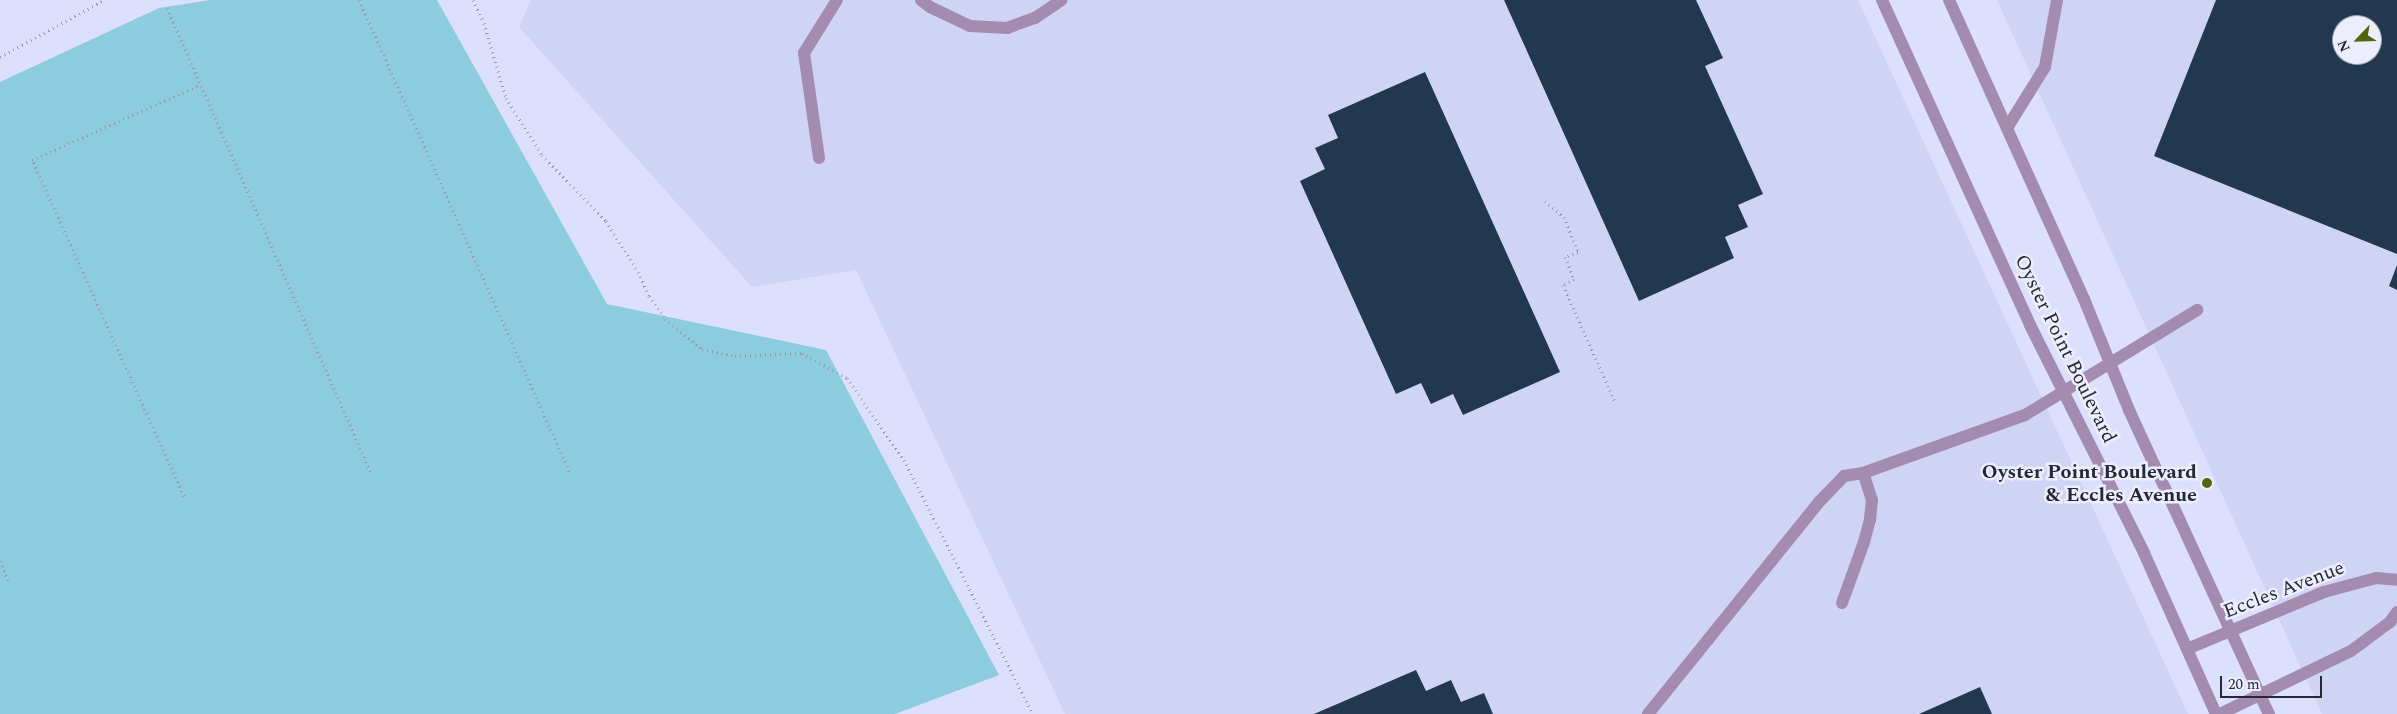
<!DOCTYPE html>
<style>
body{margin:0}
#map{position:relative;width:2397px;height:714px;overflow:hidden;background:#dde0fc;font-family:Spectral,serif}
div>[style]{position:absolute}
.built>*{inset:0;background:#cfd3f4}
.water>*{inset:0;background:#8dccde}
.building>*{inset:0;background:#22384e}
.path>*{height:3px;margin-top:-1.5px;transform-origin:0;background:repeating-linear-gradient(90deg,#9396ac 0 1px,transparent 0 5px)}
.service>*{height:12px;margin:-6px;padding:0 6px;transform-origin:6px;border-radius:6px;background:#a38cb0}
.minor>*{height:12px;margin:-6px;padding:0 6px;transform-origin:6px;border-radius:6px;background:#a38cb0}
.tertiary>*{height:12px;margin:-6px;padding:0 6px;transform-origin:6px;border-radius:6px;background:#a38cb0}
.dots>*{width:14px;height:14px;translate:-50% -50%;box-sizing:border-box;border:2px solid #edeefd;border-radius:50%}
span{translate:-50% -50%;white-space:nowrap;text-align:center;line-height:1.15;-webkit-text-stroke:5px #edeefd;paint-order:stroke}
.street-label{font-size:20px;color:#262835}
.poi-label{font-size:20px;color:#262835;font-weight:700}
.right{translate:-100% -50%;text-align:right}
.north{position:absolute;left:2332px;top:15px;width:50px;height:50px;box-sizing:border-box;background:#edeefd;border:1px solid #9d9fad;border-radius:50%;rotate:246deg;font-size:14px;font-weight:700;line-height:20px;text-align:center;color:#262835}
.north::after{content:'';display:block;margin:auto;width:18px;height:22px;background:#52640e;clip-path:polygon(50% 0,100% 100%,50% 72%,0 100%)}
.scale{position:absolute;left:2220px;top:676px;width:102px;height:22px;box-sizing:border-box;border:2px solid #262835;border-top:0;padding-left:6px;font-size:15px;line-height:18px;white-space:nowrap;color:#262835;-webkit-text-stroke:4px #edeefd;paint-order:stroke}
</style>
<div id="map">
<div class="built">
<div style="clip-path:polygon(531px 0,1858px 0,2188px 714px,1065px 714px,856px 270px,752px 287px,519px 27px)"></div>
<div style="clip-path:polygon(evenodd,1997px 0,2397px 0,2397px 714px,2322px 714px,1997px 0,2342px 25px,2372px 25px,2372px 55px,2342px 55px,2342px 25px)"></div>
</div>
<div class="water">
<div style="clip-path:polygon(210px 0,437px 0,607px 304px,826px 350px,999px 675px,895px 714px,0 714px,0 82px,159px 8px)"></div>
</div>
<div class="building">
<div style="clip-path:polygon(1504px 0,1696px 0,1723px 58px,1705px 66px,1763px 194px,1738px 205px,1748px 227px,1725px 237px,1734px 258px,1639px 301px)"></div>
<div style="clip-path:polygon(evenodd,2216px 0,2397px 0,2397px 254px,2154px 156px,2216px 0,2342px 25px,2372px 25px,2372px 55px,2342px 55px,2342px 25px)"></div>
<div style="clip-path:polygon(1425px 72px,1560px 372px,1463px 415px,1453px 394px,1431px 404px,1421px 383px,1396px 394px,1300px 181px,1325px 169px,1315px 148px,1338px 138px,1328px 115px)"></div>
<div style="clip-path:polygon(2397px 265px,2397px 290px,2389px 286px)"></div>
<div style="clip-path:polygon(1416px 670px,1426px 691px,1451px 680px,1461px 702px,1484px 693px,1493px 714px,1314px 714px)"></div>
<div style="clip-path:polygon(1980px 687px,1992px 714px,1919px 714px)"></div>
</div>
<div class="path">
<div style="left:359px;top:0;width:520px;rotate:65.95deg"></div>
<div style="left:473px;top:0;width:25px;rotate:64deg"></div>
<div style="left:484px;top:23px;width:78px;rotate:73.7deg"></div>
<div style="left:506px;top:98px;width:67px;rotate:57.7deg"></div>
<div style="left:542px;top:155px;width:92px;rotate:45.9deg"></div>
<div style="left:606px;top:221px;width:60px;rotate:57.9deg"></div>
<div style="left:638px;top:272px;width:26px;rotate:65deg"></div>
<div style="left:649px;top:296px;width:28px;rotate:55deg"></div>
<div style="left:665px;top:319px;width:48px;rotate:39deg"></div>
<div style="left:702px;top:349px;width:34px;rotate:12deg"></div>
<div style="left:735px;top:356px;width:67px;rotate:-2.6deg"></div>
<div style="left:802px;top:353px;width:51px;rotate:29.1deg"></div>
<div style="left:847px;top:378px;width:100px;rotate:55.2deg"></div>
<div style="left:904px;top:460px;width:285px;rotate:63.1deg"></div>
<div style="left:167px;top:8px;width:508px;rotate:66.31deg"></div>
<div style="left:0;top:57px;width:119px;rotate:-28.7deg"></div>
<div style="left:1545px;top:201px;width:25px;rotate:40deg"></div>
<div style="left:1564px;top:217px;width:38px;rotate:68deg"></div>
<div style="left:1578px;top:252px;width:14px;rotate:159deg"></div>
<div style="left:1565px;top:257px;width:24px;rotate:68deg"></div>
<div style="left:1574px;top:279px;width:13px;rotate:151deg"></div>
<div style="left:1563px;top:285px;width:128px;rotate:66deg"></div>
<div style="left:184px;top:496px;width:369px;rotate:-114.3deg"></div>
<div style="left:32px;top:160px;width:184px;rotate:-24.1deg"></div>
<div style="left:0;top:561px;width:21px;rotate:67deg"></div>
</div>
<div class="service">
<div style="left:921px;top:0;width:11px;rotate:38deg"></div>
<div style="left:930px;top:7px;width:44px;rotate:25.4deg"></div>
<div style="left:970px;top:26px;width:37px;rotate:3deg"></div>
<div style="left:1007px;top:28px;width:30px;rotate:-20deg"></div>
<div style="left:1035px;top:18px;width:32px;rotate:-34deg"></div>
<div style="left:2007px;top:128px;width:72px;rotate:-58.1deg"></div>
<div style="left:2045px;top:67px;width:68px;rotate:-79.8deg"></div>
<div style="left:819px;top:158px;width:106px;rotate:-98.1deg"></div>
<div style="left:804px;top:53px;width:62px;rotate:-58.1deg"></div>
<div style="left:1842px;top:603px;width:65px;rotate:-70.2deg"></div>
<div style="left:1864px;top:542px;width:24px;rotate:-75deg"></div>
<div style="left:1870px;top:519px;width:19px;rotate:-84deg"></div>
<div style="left:1872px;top:500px;width:28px;rotate:-108deg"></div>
<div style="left:1648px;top:714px;width:274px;rotate:-51.1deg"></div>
<div style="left:1820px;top:501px;width:35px;rotate:-46deg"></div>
<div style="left:1844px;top:476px;width:19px;rotate:-9deg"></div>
<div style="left:1863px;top:473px;width:172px;rotate:-19.7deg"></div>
<div style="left:2025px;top:415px;width:202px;rotate:-31.4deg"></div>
</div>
<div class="minor">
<div style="left:2187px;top:649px;width:148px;rotate:-22.6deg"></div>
<div style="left:2324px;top:592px;width:54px;rotate:-15.1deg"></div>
<div style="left:2376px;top:578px;width:21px;rotate:5deg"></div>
<div style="left:2220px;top:714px;width:145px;rotate:-25.7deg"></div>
<div style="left:2351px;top:651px;width:49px;rotate:-36.6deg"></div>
<div style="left:2390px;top:622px;width:12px;rotate:-55deg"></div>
</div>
<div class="tertiary">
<div style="left:1882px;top:0;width:357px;rotate:65.5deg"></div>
<div style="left:2030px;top:325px;width:255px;rotate:63.4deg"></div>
<div style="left:2144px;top:553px;width:176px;rotate:65.9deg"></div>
<div style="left:1949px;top:0;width:328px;rotate:65.7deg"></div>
<div style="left:2084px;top:299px;width:120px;rotate:67.9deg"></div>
<div style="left:2129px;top:410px;width:335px;rotate:65.3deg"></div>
</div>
<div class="dots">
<div style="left:2207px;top:483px;background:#52640e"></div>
</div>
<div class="street-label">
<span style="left:2065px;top:349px;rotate:64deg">Oyster Point Boulevard</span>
<span style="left:2284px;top:590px;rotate:-21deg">Eccles Avenue</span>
</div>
<div class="poi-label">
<span class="right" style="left:2197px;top:484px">Oyster Point Boulevard<br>&amp; Eccles Avenue</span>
</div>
<div class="north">N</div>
<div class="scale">20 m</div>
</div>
